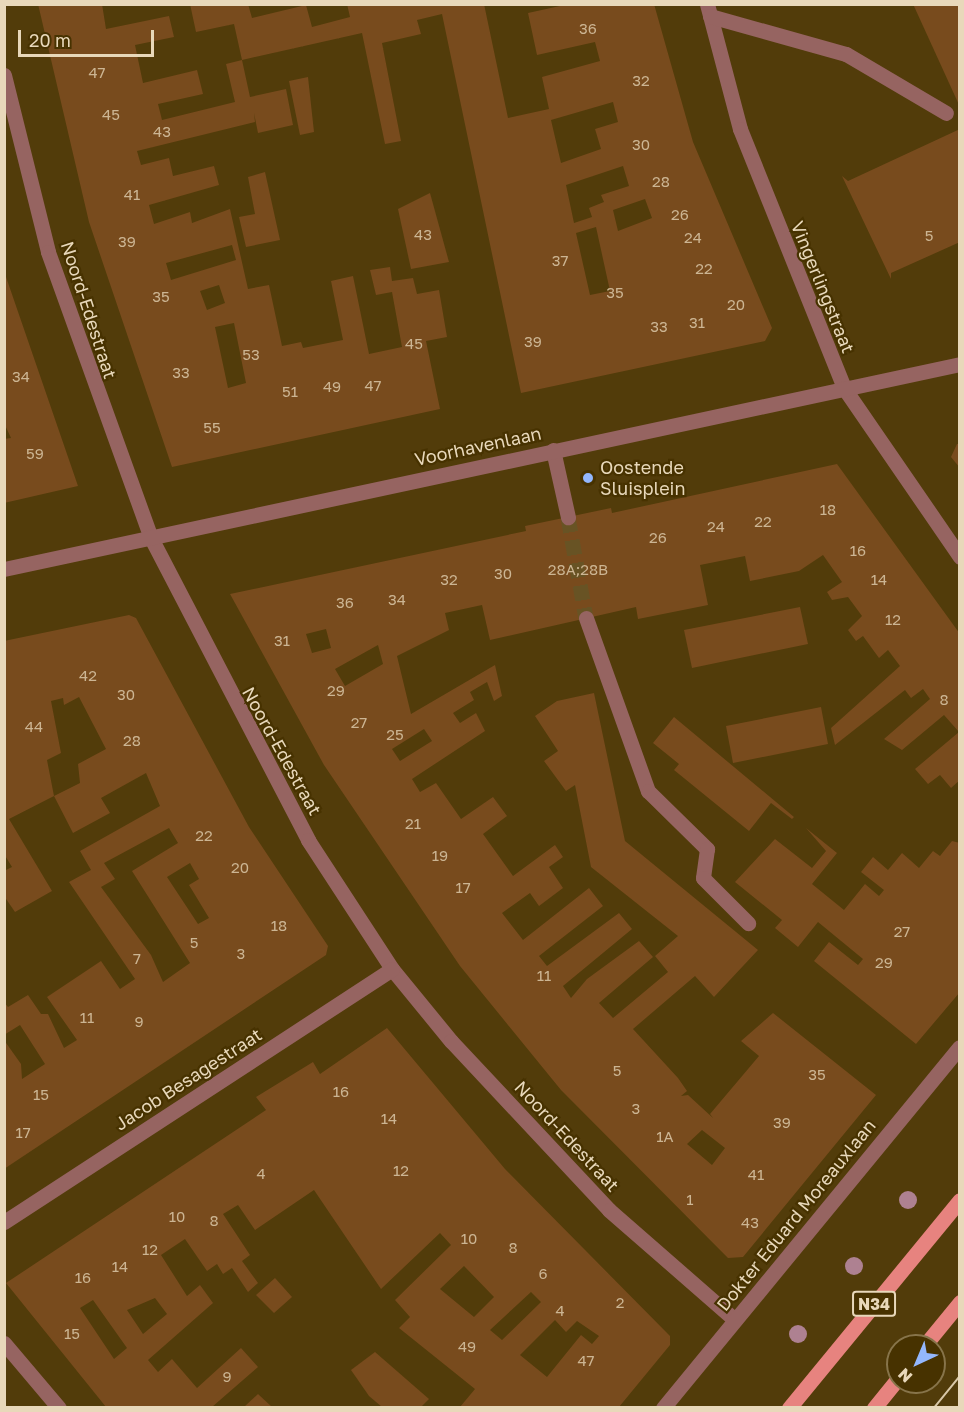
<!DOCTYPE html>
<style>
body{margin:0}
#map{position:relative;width:964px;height:1412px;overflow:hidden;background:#523c0a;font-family:"Golos Text",sans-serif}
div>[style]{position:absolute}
.building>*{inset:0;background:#784b1d}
.minor-tunnel>*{height:15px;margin-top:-7.5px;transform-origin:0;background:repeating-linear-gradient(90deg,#685324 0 15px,transparent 0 23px)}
.minor>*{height:15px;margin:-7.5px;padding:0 7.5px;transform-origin:7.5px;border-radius:7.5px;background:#966461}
.major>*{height:15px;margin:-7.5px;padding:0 7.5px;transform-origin:7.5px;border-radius:7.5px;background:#e7837f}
.tram>*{height:1.5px;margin:-0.75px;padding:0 0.75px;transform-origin:0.75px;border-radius:0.75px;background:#d8c7a7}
.trees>*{width:18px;height:18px;margin:-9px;border-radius:50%;background:#ae8191}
.dots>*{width:16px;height:16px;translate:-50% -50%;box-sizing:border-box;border:3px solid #473200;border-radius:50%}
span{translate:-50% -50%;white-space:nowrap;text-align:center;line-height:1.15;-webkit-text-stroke:4.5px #473200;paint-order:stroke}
.number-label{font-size:15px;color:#ccb593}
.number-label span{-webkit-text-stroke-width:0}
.shield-label span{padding:2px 4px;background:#473200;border:2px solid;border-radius:4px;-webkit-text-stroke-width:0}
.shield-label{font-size:16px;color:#e8d8ba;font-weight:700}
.street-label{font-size:18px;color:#e8d8ba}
.poi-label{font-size:18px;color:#e8d8ba}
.left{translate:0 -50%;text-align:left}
.frame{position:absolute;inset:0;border:6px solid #e8d8ba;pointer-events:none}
.north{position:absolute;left:886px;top:1334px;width:60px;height:60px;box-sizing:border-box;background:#473200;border:2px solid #87744a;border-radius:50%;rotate:224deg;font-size:16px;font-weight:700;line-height:24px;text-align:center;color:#e8d8ba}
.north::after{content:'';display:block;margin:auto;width:21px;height:27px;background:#93b7fd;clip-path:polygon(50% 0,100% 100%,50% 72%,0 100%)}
.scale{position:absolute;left:18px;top:30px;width:136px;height:27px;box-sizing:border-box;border:3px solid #e8d8ba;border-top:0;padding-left:8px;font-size:18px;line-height:21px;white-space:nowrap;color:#e8d8ba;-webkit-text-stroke:4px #473200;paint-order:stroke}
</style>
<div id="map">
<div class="building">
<div style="clip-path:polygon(evenodd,38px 4px,102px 4px,106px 29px,169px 16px,174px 37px,135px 45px,143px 83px,197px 70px,203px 94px,158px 104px,162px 120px,235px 102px,226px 64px,242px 60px,250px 97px,286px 89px,293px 125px,258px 133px,254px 113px,255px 122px,137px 151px,141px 165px,169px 158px,173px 176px,214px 166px,219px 185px,149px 205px,154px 224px,190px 212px,192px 223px,230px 209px,248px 289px,269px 285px,282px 346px,301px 342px,303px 348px,343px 340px,331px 281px,353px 276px,369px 354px,402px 347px,392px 292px,376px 295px,370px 270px,390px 267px,392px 281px,413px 278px,417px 294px,439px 290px,447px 337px,426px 341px,440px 409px,172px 467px,89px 222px,38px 4px,232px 245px,236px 260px,171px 280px,166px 263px,232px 245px,38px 4px,219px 285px,225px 303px,207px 310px,200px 291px,219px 285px,38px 4px,234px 323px,246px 383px,228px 388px,215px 327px,234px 323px)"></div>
<div style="clip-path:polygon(evenodd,190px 4px,248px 4px,252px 18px,306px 5px,312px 27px,350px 17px,347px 4px,484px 4px,508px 118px,549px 109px,542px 77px,600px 61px,595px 42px,537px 55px,528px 13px,569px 4px,654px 4px,693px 142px,772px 328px,765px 341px,521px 393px,442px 14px,417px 20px,421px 34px,382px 43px,401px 141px,385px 144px,362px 33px,242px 60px,234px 24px,196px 32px,190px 4px,613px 102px,618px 122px,595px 129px,601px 149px,561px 163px,551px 120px,613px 102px,190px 4px,623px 166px,629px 186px,601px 195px,604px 202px,589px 208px,592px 217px,574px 223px,566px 185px,623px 166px,190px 4px,645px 199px,652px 218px,618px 231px,613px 210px,645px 199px,190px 4px,596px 227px,610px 291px,590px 295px,576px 233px,596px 227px)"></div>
<div style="clip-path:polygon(913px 4px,960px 4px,960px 107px)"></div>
<div style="clip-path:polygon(308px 77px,314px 132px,300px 135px,289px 81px)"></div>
<div style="clip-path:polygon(960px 129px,960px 242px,891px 273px,891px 279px,842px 176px,848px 181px)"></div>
<div style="clip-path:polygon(265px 172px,280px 240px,246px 247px,239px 217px,255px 214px,248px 177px)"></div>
<div style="clip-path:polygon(430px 193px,449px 262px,411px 269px,398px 209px)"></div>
<div style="clip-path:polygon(5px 274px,78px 486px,4px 503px,4px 439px,11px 438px,4px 423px)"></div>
<div style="clip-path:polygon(957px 444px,960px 444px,960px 468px,951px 457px)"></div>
<div style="clip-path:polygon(evenodd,837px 464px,960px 634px,960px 780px,951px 788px,940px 775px,928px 784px,915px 769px,959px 732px,944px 715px,902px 750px,884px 739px,930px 699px,923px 689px,911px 698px,905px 690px,835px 745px,831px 728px,900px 666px,888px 650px,879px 658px,863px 636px,856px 641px,848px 630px,862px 616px,848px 597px,832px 600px,827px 592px,842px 582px,823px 555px,799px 571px,750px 581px,745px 556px,700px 565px,708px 605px,638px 619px,636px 607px,490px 640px,482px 605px,445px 613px,449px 630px,397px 656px,411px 714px,495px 665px,502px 696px,494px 701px,487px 682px,470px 692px,474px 700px,453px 713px,460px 723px,476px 713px,485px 731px,412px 779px,420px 792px,436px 783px,461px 819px,493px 797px,507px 816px,483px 834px,513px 876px,555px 845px,563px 857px,549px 867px,563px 888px,539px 906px,530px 893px,502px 913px,523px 940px,589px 888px,603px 906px,539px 956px,547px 966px,619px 913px,632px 929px,563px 986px,571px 998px,587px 979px,639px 941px,653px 957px,599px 1003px,613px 1018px,668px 972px,655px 956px,678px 936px,591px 867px,575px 785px,566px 791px,544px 761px,558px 751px,535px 716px,557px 701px,594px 693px,625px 841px,758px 950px,714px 997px,695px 976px,633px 1029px,678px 1078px,687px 1091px,681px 1096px,688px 1095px,713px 1118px,710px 1114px,759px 1056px,741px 1041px,773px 1013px,876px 1095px,743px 1257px,728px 1258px,561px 1090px,460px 966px,324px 765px,230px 594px,526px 531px,525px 526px,611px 508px,612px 513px,837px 464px,326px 629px,331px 648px,312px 653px,306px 634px,326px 629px,837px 464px,378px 645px,383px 664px,345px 686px,335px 669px,378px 645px,837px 464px,424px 729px,432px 741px,400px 761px,392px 749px,424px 729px,837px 464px,702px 1130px,725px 1148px,712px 1165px,687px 1144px,702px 1130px)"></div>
<div style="clip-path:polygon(800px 607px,808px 644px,692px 668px,684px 630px)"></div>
<div style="clip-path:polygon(evenodd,129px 615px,136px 618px,249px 827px,328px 946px,326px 955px,4px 1169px,4px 1040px,21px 1064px,22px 1079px,45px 1064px,20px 1025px,4px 1035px,4px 1002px,8px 1007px,28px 995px,41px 1014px,48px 1014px,64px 1048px,77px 1040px,47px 997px,101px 961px,120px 989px,135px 979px,69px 882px,91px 870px,80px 851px,160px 806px,146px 773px,101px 798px,110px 813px,73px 833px,54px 796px,80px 783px,78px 764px,106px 749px,79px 697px,64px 705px,63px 698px,51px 701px,61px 753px,47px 760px,54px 796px,9px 819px,52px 891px,15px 912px,4px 896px,4px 871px,12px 867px,4px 854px,4px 641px,129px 615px,169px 828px,178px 843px,132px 871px,190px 963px,163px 982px,151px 955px,101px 887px,115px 879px,104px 863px,169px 828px,129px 615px,190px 863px,199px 879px,189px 885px,209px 918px,198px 924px,167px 877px,190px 863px)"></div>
<div style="clip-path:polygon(821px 707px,828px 744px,733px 763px,726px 726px)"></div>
<div style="clip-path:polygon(674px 717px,794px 817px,792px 819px,771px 803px,749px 831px,674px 770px,679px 764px,653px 743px)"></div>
<div style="clip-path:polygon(806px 828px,837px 853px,812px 884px,844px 910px,865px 884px,879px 896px,884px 890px,861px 872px,873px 857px,888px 870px,902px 853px,919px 868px,933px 851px,940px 856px,952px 841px,960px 843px,960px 992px,916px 1044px,814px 961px,829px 942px,858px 965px,863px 959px,818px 922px,798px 947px,775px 928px,782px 920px,735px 882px,775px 839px,812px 868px,826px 851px)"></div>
<div style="clip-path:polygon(evenodd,387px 1028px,505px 1169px,670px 1336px,670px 1345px,619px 1407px,460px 1407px,475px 1389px,399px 1328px,410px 1317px,395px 1300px,451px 1245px,440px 1233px,381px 1289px,314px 1190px,255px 1230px,238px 1205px,223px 1214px,250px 1255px,242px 1261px,258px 1283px,248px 1292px,232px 1268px,223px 1274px,217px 1264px,207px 1271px,185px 1239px,161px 1255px,187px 1296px,200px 1285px,213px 1303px,148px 1360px,158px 1372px,172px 1359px,197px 1388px,241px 1348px,258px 1367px,212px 1407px,106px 1407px,6px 1283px,266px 1110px,256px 1097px,313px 1062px,320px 1074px,387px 1028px,464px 1266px,494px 1297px,474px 1317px,440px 1289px,464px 1266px,387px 1028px,531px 1292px,541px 1302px,502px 1340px,490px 1330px,531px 1292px,387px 1028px,155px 1298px,167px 1314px,143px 1334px,127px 1310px,155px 1298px,387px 1028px,93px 1300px,127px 1348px,114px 1359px,80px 1308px,93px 1300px,387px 1028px,555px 1320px,566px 1332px,577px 1321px,599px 1336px,592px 1344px,581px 1335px,547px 1377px,520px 1355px,555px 1320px)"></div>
<div style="clip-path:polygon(275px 1278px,292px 1297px,274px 1313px,256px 1295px)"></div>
<div style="clip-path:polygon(375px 1352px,429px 1399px,421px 1407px,382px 1407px,369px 1396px,351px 1370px)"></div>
<div style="clip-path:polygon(258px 1394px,272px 1407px,244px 1407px)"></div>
</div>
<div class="minor-tunnel">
<div style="left:568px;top:517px;width:103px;rotate:79.9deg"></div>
</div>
<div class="minor">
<div style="left:707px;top:4px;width:129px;rotate:75.2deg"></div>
<div style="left:740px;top:129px;width:279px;rotate:68.1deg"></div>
<div style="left:844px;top:388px;width:205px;rotate:55.5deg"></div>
<div style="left:710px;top:16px;width:141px;rotate:15.6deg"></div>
<div style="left:846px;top:54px;width:116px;rotate:30.5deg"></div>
<div style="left:4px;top:75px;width:182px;rotate:76deg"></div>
<div style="left:48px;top:252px;width:302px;rotate:70.2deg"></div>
<div style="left:150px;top:536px;width:343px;rotate:62.5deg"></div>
<div style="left:308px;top:840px;width:154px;rotate:56.9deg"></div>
<div style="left:392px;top:969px;width:93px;rotate:50.7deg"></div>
<div style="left:451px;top:1041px;width:231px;rotate:46.9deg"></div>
<div style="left:609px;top:1210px;width:167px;rotate:41.1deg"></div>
<div style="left:553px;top:450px;width:69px;rotate:77.4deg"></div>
<div style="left:4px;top:569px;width:978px;rotate:-12.1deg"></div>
<div style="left:586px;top:618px;width:184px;rotate:70.3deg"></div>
<div style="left:648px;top:791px;width:83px;rotate:44.5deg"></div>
<div style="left:707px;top:849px;width:29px;rotate:98deg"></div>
<div style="left:703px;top:878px;width:64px;rotate:45deg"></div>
<div style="left:4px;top:1222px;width:463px;rotate:-33.1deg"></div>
<div style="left:4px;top:1343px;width:85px;rotate:49.8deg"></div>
<div style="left:663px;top:1408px;width:467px;rotate:-50.6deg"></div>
</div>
<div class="major">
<div style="left:924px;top:1346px;width:57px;rotate:-50.7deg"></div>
<div style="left:789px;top:1408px;width:269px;rotate:-50.6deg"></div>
<div style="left:874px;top:1408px;width:38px;rotate:-51deg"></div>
</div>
<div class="tram">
<div style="left:934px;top:1408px;width:41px;rotate:-50.9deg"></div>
</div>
<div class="trees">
<div style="left:908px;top:1200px"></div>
<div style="left:854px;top:1266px"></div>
<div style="left:798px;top:1334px"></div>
</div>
<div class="dots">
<div style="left:588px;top:478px;background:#93b7fd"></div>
</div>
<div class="number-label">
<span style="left:588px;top:29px">36</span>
<span style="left:97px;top:73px">47</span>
<span style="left:641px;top:81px">32</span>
<span style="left:111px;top:115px">45</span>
<span style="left:162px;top:132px">43</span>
<span style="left:641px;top:145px">30</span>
<span style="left:661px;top:182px">28</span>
<span style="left:132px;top:195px">41</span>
<span style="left:680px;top:215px">26</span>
<span style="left:423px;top:235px">43</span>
<span style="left:929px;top:236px">5</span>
<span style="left:693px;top:238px">24</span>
<span style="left:127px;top:242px">39</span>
<span style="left:560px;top:261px">37</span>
<span style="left:704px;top:269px">22</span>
<span style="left:615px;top:293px">35</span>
<span style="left:161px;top:297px">35</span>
<span style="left:736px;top:305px">20</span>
<span style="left:697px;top:323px">31</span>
<span style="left:659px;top:327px">33</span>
<span style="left:533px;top:342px">39</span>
<span style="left:414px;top:344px">45</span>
<span style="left:251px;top:355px">53</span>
<span style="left:181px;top:373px">33</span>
<span style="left:21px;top:377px">34</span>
<span style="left:373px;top:386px">47</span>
<span style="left:332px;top:387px">49</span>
<span style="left:290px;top:392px">51</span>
<span style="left:212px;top:428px">55</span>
<span style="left:35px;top:454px">59</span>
<span style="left:828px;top:510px">18</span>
<span style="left:763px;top:522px">22</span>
<span style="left:716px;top:527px">24</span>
<span style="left:658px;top:538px">26</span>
<span style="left:858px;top:551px">16</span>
<span style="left:578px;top:570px">28A;28B</span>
<span style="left:503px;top:574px">30</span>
<span style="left:449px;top:580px">32</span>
<span style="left:879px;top:580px">14</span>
<span style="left:397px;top:600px">34</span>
<span style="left:345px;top:603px">36</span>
<span style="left:893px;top:620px">12</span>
<span style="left:282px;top:641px">31</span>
<span style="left:88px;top:676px">42</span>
<span style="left:336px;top:691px">29</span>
<span style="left:126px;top:695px">30</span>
<span style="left:944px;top:700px">8</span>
<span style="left:359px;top:723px">27</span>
<span style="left:34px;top:727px">44</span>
<span style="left:395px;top:735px">25</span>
<span style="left:132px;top:741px">28</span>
<span style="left:413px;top:824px">21</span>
<span style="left:204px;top:836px">22</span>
<span style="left:440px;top:856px">19</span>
<span style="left:240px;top:868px">20</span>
<span style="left:463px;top:888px">17</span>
<span style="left:279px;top:926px">18</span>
<span style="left:902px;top:932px">27</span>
<span style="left:194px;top:943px">5</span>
<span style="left:241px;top:954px">3</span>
<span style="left:137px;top:959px">7</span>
<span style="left:884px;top:963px">29</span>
<span style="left:544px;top:976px">11</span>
<span style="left:87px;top:1018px">11</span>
<span style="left:139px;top:1022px">9</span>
<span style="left:617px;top:1071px">5</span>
<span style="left:817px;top:1075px">35</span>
<span style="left:341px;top:1092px">16</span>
<span style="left:41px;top:1095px">15</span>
<span style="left:636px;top:1109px">3</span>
<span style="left:389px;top:1119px">14</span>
<span style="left:782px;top:1123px">39</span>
<span style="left:23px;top:1133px">17</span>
<span style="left:665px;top:1137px">1A</span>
<span style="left:401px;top:1171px">12</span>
<span style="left:261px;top:1174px">4</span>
<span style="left:756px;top:1175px">41</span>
<span style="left:690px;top:1200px">1</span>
<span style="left:177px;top:1217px">10</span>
<span style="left:214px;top:1221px">8</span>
<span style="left:750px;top:1223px">43</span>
<span style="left:469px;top:1239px">10</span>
<span style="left:513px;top:1248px">8</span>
<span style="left:150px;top:1250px">12</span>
<span style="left:120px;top:1267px">14</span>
<span style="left:543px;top:1274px">6</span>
<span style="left:83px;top:1278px">16</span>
<span style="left:620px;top:1303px">2</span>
<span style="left:560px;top:1311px">4</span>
<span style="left:72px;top:1334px">15</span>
<span style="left:467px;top:1347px">49</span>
<span style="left:586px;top:1361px">47</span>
<span style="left:227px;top:1377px">9</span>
</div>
<div class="shield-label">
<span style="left:874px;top:1304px">N34</span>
</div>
<div class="street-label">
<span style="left:823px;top:287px;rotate:68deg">Vingerlingstraat</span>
<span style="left:89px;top:310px;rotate:72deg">Noord-Edestraat</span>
<span style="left:478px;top:446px;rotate:-12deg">Voorhavenlaan</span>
<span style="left:282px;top:751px;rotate:61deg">Noord-Edestraat</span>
<span style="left:188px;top:1079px;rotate:-33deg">Jacob Besagestraat</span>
<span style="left:567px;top:1136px;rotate:47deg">Noord-Edestraat</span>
<span style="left:796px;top:1215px;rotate:-51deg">Dokter Eduard Moreauxlaan</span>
</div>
<div class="poi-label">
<span class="left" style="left:600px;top:478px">Oostende<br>Sluisplein</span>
</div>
<div class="frame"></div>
<div class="north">N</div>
<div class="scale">20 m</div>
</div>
